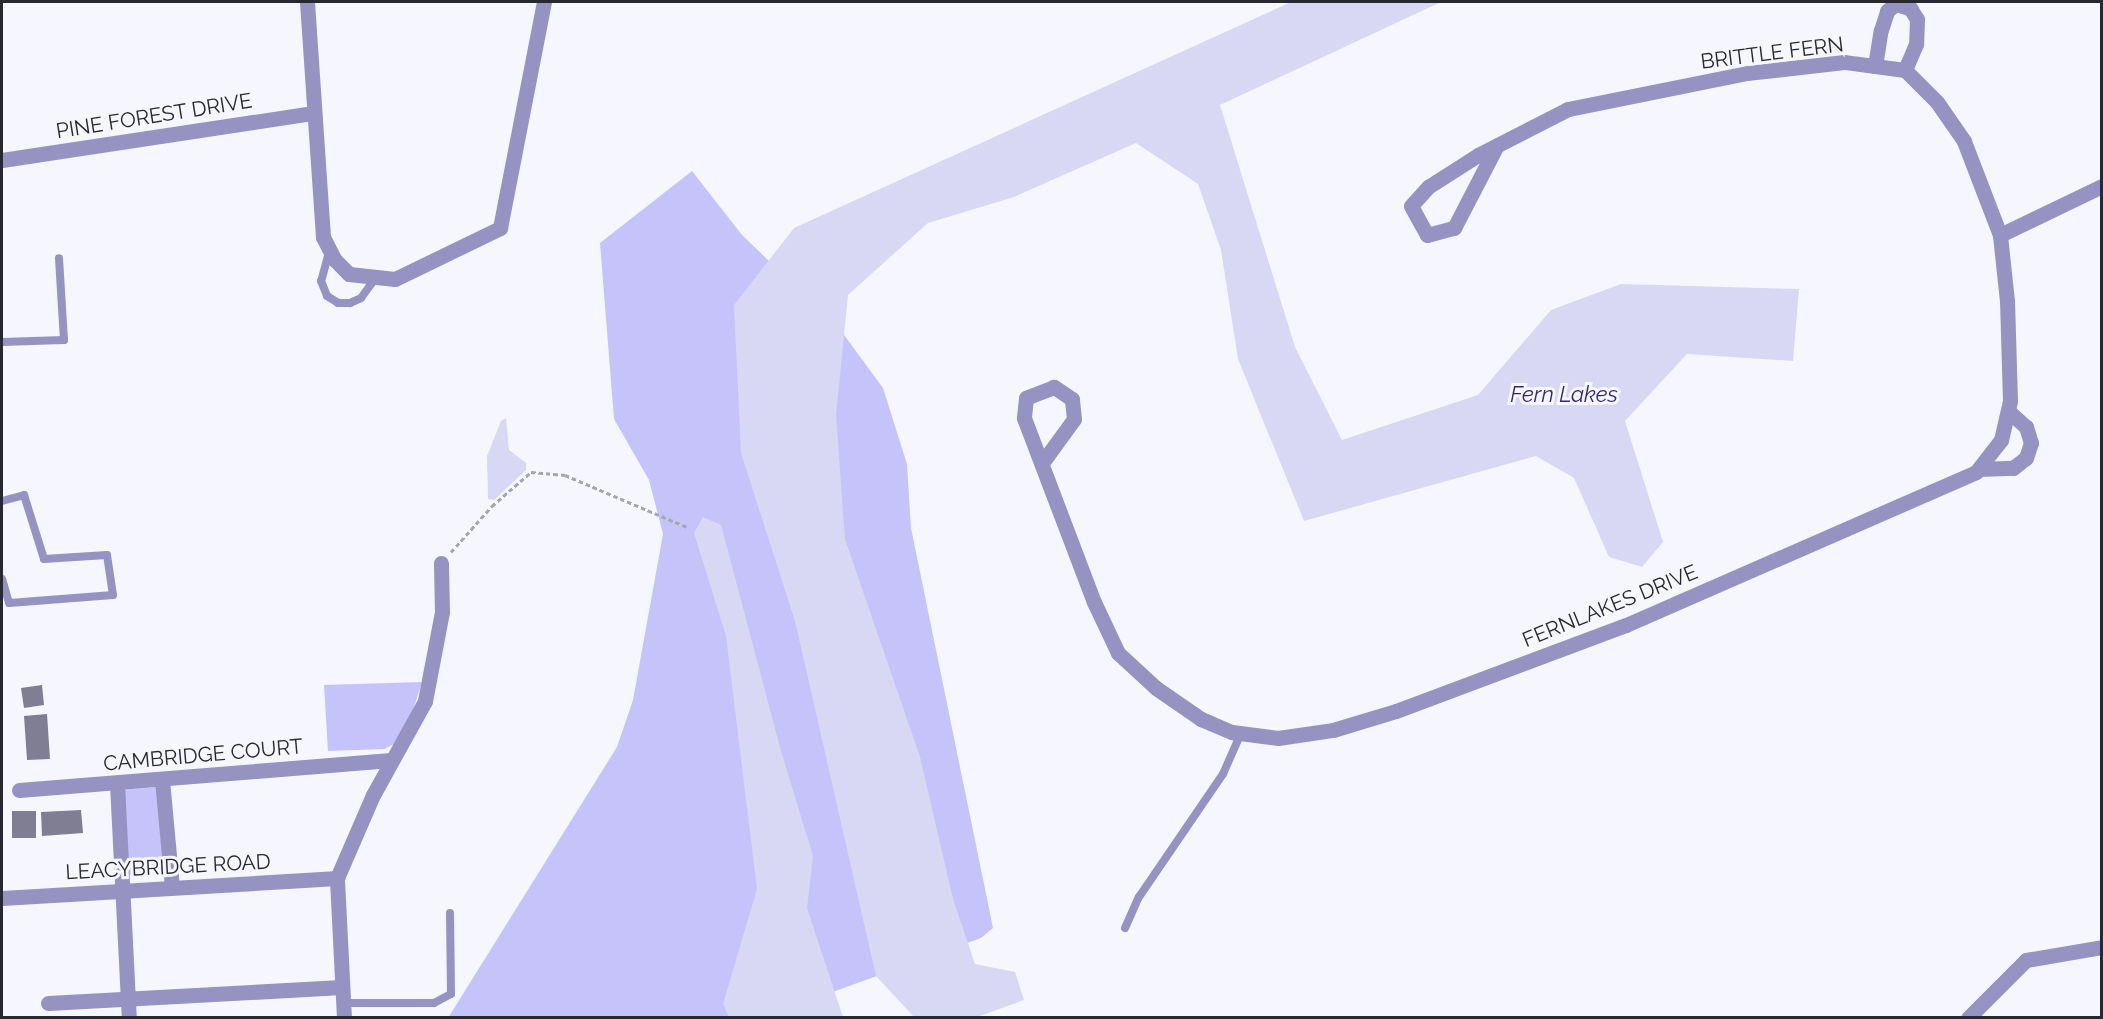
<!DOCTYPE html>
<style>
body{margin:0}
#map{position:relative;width:2103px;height:1019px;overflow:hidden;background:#f6f6ff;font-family:Raleway,sans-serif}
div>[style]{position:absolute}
.green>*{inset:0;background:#c6c3fa}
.water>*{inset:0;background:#d9d8f4}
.building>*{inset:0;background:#7f7e92}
.path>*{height:3px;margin-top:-1.5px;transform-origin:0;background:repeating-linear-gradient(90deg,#a6a6af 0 4.5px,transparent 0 7.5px)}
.service>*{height:8px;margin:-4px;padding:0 4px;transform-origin:4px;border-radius:4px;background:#9693c3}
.minor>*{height:15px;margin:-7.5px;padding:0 7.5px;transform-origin:7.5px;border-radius:7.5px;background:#9693c3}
span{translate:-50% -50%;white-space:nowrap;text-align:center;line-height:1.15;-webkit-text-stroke:6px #f6f6ff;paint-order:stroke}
.street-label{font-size:21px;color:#282830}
.water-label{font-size:22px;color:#372773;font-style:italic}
.frame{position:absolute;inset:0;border:3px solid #282830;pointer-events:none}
</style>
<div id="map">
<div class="green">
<div style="clip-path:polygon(692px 171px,742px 235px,839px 328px,883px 388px,907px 464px,911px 528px,993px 928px,981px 938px,830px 993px,808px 1017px,448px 1018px,617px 747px,633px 700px,663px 534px,649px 480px,614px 419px,600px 243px)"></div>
<div style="clip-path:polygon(422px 682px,404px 738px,385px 749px,328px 751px,324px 685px)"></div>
<div style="clip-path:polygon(158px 787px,164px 871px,127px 875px,121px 790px)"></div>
</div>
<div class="water">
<div style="clip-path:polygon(1291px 2px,1441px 2px,1220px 105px,1295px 347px,1342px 440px,1478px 395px,1551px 310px,1621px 284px,1799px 289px,1793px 361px,1687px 354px,1625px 421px,1663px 542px,1642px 567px,1609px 557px,1574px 478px,1536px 456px,1304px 521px,1238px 359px,1221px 250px,1198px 184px,1136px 143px,1014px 197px,928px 223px,848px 295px,836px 415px,845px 539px,920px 757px,953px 899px,975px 964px,1015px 972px,1024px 1000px,977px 1017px,914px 1017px,876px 976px,795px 621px,741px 453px,734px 305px,794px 228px)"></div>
<div style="clip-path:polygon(506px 418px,509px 450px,526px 463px,526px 470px,494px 500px,488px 499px,487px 456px,501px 421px)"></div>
<div style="clip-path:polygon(703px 517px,721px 525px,781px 751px,813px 856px,807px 908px,843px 1017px,729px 1017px,723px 1004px,757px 889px,726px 636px,694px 533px)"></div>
</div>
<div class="building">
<div style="clip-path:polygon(42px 685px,44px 705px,24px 708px,21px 688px)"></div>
<div style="clip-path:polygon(47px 714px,50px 759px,27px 760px,24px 716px)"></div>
<div style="clip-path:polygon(81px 810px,83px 833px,42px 836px,41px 812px)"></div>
<div style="clip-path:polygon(12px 811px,36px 811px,36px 838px,12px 838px)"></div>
</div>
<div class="path">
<div style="left:451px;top:552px;width:62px;rotate:-48.3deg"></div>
<div style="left:492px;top:506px;width:52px;rotate:-41.1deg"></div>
<div style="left:531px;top:472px;width:34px;rotate:5deg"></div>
<div style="left:565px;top:475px;width:133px;rotate:23.1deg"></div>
</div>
<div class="service">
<div style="left:329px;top:252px;width:30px;rotate:105deg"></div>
<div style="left:321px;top:281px;width:16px;rotate:68deg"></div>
<div style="left:327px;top:296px;width:13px;rotate:32deg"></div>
<div style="left:338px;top:303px;width:12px"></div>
<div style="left:350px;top:303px;width:12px;rotate:-24deg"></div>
<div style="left:361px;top:298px;width:24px;rotate:-54deg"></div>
<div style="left:2px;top:342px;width:62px;rotate:-1.8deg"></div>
<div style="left:64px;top:340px;width:82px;rotate:-93.5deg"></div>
<div style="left:2px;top:501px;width:23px;rotate:-15deg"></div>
<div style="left:24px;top:495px;width:67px;rotate:72.6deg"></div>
<div style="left:44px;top:559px;width:63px;rotate:-3.6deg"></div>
<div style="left:107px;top:555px;width:40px;rotate:81.5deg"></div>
<div style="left:113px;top:595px;width:104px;rotate:175.6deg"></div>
<div style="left:9px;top:603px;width:25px;rotate:-106deg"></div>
<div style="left:1125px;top:928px;width:34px;rotate:-66deg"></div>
<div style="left:1139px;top:897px;width:149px;rotate:-55.7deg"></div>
<div style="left:1223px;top:774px;width:45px;rotate:-66.3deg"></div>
<div style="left:344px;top:1003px;width:90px"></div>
<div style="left:434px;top:1003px;width:19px;rotate:-28deg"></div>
<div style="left:451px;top:994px;width:81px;rotate:-90.7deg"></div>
</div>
<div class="minor">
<div style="left:307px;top:2px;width:236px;rotate:86.1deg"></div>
<div style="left:323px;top:237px;width:25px;rotate:63deg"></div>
<div style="left:334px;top:259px;width:21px;rotate:45deg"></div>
<div style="left:349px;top:274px;width:46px;rotate:6.2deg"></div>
<div style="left:395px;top:279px;width:117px;rotate:-25.9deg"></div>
<div style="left:500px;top:228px;width:230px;rotate:-79deg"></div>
<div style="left:1875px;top:66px;width:36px;rotate:-81deg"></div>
<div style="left:1881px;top:30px;width:20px;rotate:-72deg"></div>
<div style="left:1887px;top:11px;width:11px;rotate:-41deg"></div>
<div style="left:1895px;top:4px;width:16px;rotate:15deg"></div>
<div style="left:1910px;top:8px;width:13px;rotate:58deg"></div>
<div style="left:1917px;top:19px;width:25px;rotate:92deg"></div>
<div style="left:1916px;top:44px;width:28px;rotate:113deg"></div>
<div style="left:2px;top:160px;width:315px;rotate:-8.6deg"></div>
<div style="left:2000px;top:235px;width:113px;rotate:-25.7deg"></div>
<div style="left:1042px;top:463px;width:54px;rotate:-54deg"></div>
<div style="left:1074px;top:419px;width:20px;rotate:-96deg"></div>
<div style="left:1072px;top:399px;width:22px;rotate:-146deg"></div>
<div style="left:1054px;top:387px;width:30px;rotate:159deg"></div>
<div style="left:1026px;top:398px;width:20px;rotate:96deg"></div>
<div style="left:1024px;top:418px;width:197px;rotate:69.2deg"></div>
<div style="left:1094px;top:602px;width:56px;rotate:64.8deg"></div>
<div style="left:1118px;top:653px;width:52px;rotate:42.6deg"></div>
<div style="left:1156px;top:688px;width:55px;rotate:34.6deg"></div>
<div style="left:1201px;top:719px;width:34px;rotate:23deg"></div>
<div style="left:1232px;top:732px;width:46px;rotate:7.4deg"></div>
<div style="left:1278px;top:738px;width:56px;rotate:-8.3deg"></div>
<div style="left:1333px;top:730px;width:66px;rotate:-16.8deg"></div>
<div style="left:1396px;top:711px;width:246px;rotate:-20.5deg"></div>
<div style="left:1626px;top:625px;width:382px;rotate:-23.6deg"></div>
<div style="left:1976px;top:472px;width:41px;rotate:-52deg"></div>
<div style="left:2001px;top:440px;width:40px;rotate:-77deg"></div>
<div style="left:2010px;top:401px;width:100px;rotate:-91.7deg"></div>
<div style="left:2007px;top:301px;width:66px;rotate:-96.1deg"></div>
<div style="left:2000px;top:235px;width:101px;rotate:-111deg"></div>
<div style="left:1964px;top:141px;width:47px;rotate:-124.7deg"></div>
<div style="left:1937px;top:102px;width:45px;rotate:-135deg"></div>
<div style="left:1905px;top:70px;width:62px;rotate:-172.5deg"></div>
<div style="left:1844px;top:62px;width:98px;rotate:173.5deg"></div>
<div style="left:1747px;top:73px;width:183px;rotate:168.6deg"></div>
<div style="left:1568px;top:109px;width:101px;rotate:152.9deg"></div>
<div style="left:1478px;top:155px;width:59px;rotate:147.4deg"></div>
<div style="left:1428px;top:187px;width:25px;rotate:132deg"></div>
<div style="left:1411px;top:206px;width:33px;rotate:61deg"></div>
<div style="left:1427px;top:235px;width:28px;rotate:-15deg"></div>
<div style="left:1454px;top:228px;width:93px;rotate:-62.6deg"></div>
<div style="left:1979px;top:469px;width:34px;rotate:-2deg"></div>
<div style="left:2013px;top:468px;width:16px;rotate:-38deg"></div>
<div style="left:2026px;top:458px;width:16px;rotate:-72deg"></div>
<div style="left:2031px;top:443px;width:17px;rotate:-107deg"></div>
<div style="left:2026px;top:427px;width:24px;rotate:-138deg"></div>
<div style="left:162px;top:780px;width:108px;rotate:84.7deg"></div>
<div style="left:117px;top:784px;width:234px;rotate:87.1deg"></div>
<div style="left:19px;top:790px;width:373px;rotate:-4.6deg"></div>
<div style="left:2px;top:898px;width:336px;rotate:-3.4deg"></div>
<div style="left:48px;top:1003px;width:294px;rotate:-3.1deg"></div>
<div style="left:344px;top:1018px;width:140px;rotate:-92.9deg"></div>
<div style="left:337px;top:878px;width:90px;rotate:-66.6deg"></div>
<div style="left:373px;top:795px;width:107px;rotate:-61deg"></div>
<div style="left:425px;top:701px;width:91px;rotate:-79.2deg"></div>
<div style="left:442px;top:612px;width:49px;rotate:-91.2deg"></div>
<div style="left:1968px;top:1018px;width:82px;rotate:-45deg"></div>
<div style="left:2026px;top:960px;width:77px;rotate:-9.7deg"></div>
</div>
<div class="street-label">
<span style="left:1772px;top:53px;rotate:-7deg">BRITTLE FERN</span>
<span style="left:154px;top:116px;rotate:-9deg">PINE FOREST DRIVE</span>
<span style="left:1610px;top:606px;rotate:-22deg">FERNLAKES DRIVE</span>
<span style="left:203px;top:755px;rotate:-5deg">CAMBRIDGE COURT</span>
<span style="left:168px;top:867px;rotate:-3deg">LEACYBRIDGE ROAD</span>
</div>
<div class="water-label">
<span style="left:1564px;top:395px">Fern Lakes</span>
</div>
<div class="frame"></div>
</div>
